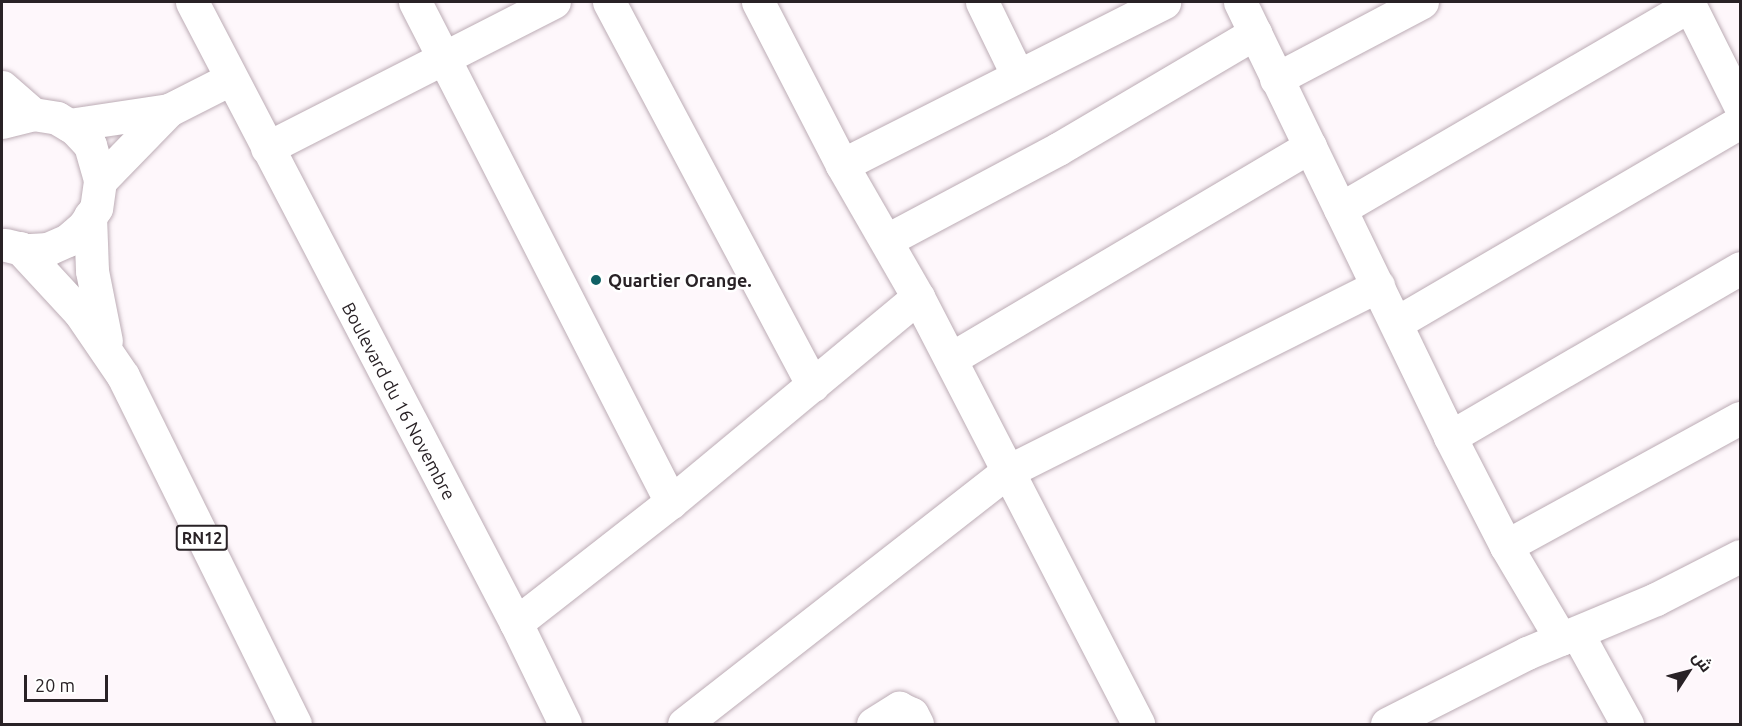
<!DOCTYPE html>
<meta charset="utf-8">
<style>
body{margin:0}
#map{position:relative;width:1742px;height:726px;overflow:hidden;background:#fef7fb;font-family:Ubuntu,Cairo,sans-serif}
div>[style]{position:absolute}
.roads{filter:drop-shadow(0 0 2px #bcacb5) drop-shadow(0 0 2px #bcacb5)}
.minor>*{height:33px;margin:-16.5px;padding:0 16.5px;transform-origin:16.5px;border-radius:16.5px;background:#fff}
.major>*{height:33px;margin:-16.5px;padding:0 16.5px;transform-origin:16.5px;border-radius:16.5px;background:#fff}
.dots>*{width:16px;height:16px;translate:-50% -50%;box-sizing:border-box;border:3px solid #fff;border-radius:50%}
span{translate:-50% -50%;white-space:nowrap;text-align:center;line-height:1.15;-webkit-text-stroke:5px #fff;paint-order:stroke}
.shield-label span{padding:2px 4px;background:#fff;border:2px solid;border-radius:4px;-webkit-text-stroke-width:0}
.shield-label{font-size:16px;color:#292226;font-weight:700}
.poi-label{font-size:18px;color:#292226;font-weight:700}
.left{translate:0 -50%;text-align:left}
.street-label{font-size:18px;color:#292226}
.frame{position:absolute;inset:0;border:3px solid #292226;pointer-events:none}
.north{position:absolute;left:1658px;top:642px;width:60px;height:60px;-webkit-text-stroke:4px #fff;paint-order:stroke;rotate:54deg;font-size:16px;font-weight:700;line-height:24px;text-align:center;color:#292226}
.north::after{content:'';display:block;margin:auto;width:21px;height:27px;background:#292226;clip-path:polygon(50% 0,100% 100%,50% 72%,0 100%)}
.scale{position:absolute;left:24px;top:675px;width:84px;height:27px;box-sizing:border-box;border:3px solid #292226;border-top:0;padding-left:8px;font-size:18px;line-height:21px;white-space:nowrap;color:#292226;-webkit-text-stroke:4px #fff;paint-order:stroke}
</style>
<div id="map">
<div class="roads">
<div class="minor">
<div style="left:192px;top:2px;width:700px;rotate:62.45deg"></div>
<div style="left:516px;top:623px;width:112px;rotate:64.1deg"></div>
<div style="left:415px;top:2px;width:562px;rotate:62.89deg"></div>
<div style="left:609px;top:2px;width:434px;rotate:62deg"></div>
<div style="left:758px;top:2px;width:183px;rotate:62.7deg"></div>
<div style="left:842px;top:165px;width:152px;rotate:60.1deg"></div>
<div style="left:982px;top:2px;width:82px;rotate:64.1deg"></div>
<div style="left:1240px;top:2px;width:483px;rotate:64.2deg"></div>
<div style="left:1450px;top:437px;width:123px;rotate:62.8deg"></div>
<div style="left:1506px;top:546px;width:108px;rotate:59.4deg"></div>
<div style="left:1688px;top:2px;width:116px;rotate:63.4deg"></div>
<div style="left:1276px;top:79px;width:165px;rotate:-27.8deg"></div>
<div style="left:69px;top:125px;width:101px;rotate:-8.5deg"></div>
<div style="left:267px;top:148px;width:322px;rotate:-27deg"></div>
<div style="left:842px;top:165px;width:361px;rotate:-26.8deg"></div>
<div style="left:100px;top:181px;width:99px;rotate:-45.8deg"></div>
<div style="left:169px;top:110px;width:68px;rotate:-26.9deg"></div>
<div style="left:1340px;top:209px;width:405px;rotate:-30.2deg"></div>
<div style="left:887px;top:240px;width:194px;rotate:-28deg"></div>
<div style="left:1058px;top:149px;width:229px;rotate:-30.5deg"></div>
<div style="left:1396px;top:323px;width:398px;rotate:-30.3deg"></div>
<div style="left:952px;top:358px;width:416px;rotate:-30.6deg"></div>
<div style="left:1450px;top:437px;width:336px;rotate:-30.2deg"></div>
<div style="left:1506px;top:546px;width:267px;rotate:-28.7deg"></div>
<div style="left:516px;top:623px;width:197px;rotate:-38deg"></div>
<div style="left:671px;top:502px;width:321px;rotate:-39.7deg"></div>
<div style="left:918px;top:297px;width:480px;rotate:62.7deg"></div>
<div style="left:1577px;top:633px;width:104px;rotate:61.2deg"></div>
<div style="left:684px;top:724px;width:411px;rotate:-38deg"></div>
<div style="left:1008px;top:471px;width:414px;rotate:-26.6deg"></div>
<div style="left:873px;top:724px;width:31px;rotate:-32deg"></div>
<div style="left:899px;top:708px;width:14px;rotate:25deg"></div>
<div style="left:912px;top:714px;width:11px;rotate:63deg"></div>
<div style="left:1387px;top:724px;width:157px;rotate:-26.9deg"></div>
<div style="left:1527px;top:653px;width:140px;rotate:-22.7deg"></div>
<div style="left:1656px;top:599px;width:94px;rotate:-27.1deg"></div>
</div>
<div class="major">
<div style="left:2px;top:87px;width:41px;rotate:41.1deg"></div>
<div style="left:2px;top:122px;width:32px;rotate:-14deg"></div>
<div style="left:33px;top:114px;width:24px;rotate:9deg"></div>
<div style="left:57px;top:118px;width:21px;rotate:31deg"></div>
<div style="left:75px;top:129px;width:22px;rotate:47deg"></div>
<div style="left:90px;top:145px;width:37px;rotate:74deg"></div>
<div style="left:100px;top:181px;width:27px;rotate:98deg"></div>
<div style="left:96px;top:208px;width:22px;rotate:124deg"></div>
<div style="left:84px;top:226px;width:21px;rotate:139deg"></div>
<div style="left:68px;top:240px;width:22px;rotate:156deg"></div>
<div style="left:48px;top:249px;width:22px;rotate:177deg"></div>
<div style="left:26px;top:250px;width:21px;rotate:-166deg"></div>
<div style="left:90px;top:216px;width:55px;rotate:87.9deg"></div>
<div style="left:92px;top:271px;width:71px;rotate:78.7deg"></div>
<div style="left:20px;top:248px;width:88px;rotate:47.3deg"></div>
<div style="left:80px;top:313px;width:76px;rotate:55.7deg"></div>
<div style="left:123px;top:376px;width:388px;rotate:63.7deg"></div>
</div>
</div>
<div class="dots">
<div style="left:596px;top:280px;background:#106165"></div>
</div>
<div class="shield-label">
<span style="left:202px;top:538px">RN12</span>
</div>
<div class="poi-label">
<span class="left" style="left:608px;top:280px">Quartier Orange.</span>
</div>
<div class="street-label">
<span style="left:399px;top:401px;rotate:62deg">Boulevard du 16 Novembre</span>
</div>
<div class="frame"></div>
<div class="north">ش</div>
<div class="scale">20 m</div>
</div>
